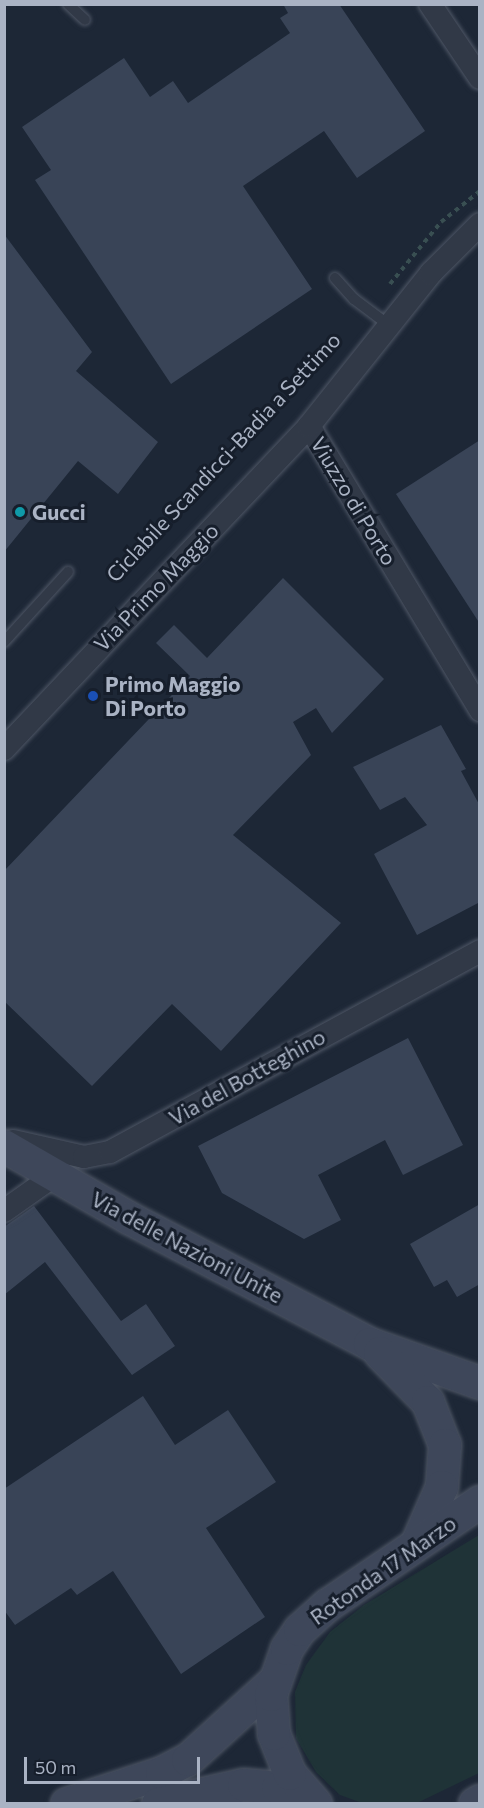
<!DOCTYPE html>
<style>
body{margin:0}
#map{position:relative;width:484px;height:1808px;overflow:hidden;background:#1d2736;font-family:Commissioner,sans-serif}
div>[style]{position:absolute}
.green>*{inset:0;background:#1f3337}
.building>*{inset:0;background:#394457}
.path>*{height:4px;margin-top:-2px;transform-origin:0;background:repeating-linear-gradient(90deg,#394f52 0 4.5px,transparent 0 9px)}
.roads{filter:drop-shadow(0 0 2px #4e5665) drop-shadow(0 0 2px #4e5665)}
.lane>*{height:10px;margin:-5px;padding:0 5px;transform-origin:5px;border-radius:5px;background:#313947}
.street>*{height:22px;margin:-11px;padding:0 11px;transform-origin:11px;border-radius:11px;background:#313947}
.secondary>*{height:32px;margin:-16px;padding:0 16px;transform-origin:16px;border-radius:16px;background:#3e475a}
.dots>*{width:16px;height:16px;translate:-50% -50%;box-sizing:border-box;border:3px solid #161e2b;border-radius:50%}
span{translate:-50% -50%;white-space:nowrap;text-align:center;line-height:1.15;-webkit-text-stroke:6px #161e2b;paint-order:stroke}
.street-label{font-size:21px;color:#aab3c4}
.poi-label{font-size:21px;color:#aab3c4;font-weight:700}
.left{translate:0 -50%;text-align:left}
.frame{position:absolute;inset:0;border:6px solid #aab3c4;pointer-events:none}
.scale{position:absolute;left:24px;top:1757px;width:176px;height:27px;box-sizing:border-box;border:3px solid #aab3c4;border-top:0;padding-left:8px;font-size:18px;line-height:21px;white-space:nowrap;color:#aab3c4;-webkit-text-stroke:4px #161e2b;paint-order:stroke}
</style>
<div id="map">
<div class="green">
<div style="clip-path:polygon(479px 1535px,479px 1773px,417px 1803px,362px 1803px,340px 1795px,316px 1772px,296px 1738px,295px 1692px,306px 1665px,330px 1632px,364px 1605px)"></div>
</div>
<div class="building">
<div style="clip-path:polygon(283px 4px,339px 4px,425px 131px,357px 178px,324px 131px,243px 186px,312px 289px,171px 384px,35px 180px,51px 170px,22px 127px,124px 58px,150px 97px,173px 81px,188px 103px,290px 33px,280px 18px,288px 13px)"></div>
<div style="clip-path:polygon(4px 234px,92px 352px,76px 371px,158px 442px,118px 494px,78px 461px,4px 552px)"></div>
<div style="clip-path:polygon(480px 440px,480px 624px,396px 494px)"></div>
<div style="clip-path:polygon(283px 578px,384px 679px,332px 733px,316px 708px,293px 722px,311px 755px,233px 835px,341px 923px,221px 1051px,172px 1004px,92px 1086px,4px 1001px,4px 871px,190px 676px,156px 643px,174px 625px,207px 658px)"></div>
<div style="clip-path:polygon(441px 725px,466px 769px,461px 771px,480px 806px,480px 902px,417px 935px,374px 854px,427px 825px,405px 797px,380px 810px,353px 767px)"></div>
<div style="clip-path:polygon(408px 1038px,463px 1145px,403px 1175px,385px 1140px,318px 1175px,341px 1220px,304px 1239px,222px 1193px,198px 1146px)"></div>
<div style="clip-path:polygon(480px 1204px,480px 1284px,457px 1297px,447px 1280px,434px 1287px,410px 1244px)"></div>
<div style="clip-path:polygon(34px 1206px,121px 1321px,146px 1304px,175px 1346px,132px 1375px,45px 1262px,4px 1295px,4px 1227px)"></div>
<div style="clip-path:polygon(143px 1396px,175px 1445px,228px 1410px,276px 1482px,206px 1528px,265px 1617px,181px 1674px,113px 1571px,77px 1595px,71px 1588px,15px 1625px,4px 1610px,4px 1489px)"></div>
</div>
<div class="path">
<div style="left:390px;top:284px;width:80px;rotate:-50.6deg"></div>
<div style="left:441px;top:222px;width:50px;rotate:-38.5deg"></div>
</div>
<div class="roads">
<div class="lane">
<div style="left:68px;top:4px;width:23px;rotate:43deg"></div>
<div style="left:335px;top:278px;width:28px;rotate:48deg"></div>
<div style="left:354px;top:299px;width:45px;rotate:36.9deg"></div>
<div style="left:4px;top:642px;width:95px;rotate:-47.6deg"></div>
</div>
<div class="street">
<div style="left:430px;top:4px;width:89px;rotate:56deg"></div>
<div style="left:309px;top:426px;width:332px;rotate:58.9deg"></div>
<div style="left:4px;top:749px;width:444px;rotate:-46.6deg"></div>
<div style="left:309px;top:426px;width:196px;rotate:-51.4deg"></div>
<div style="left:431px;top:273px;width:69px;rotate:-45deg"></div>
<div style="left:13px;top:1141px;width:73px;rotate:12.7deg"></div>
<div style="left:84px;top:1157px;width:26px;rotate:-11deg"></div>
<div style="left:110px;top:1152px;width:421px;rotate:-28.5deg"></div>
<div style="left:4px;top:1211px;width:62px;rotate:-35.2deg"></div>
</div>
<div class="secondary">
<div style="left:4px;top:1146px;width:144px;rotate:29.9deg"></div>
<div style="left:129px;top:1218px;width:272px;rotate:27.6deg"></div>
<div style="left:370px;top:1344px;width:117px;rotate:19.5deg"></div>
<div style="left:380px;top:1353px;width:69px;rotate:45.6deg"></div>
<div style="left:428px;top:1402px;width:46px;rotate:68.4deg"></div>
<div style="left:445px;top:1445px;width:42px;rotate:94.1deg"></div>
<div style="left:442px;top:1487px;width:62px;rotate:113.7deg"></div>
<div style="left:67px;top:1804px;width:100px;rotate:-18.1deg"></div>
<div style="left:162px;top:1773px;width:29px;rotate:-27deg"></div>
<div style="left:188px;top:1760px;width:115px;rotate:-42.2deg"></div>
<div style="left:158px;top:1804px;width:88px;rotate:-12.5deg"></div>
<div style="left:244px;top:1785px;width:34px;rotate:5deg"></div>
<div style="left:278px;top:1788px;width:30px;rotate:15deg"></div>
<div style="left:316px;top:1804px;width:40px;rotate:-131deg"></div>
<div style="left:290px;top:1774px;width:43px;rotate:-111.8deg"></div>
<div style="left:274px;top:1734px;width:39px;rotate:-94deg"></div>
<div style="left:271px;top:1695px;width:49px;rotate:-70.8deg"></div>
<div style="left:287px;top:1649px;width:23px;rotate:-56deg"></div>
<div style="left:300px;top:1630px;width:38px;rotate:-42deg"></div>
<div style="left:328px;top:1605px;width:184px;rotate:-34.1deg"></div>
<div style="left:475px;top:1804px;width:6px;rotate:-31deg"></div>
</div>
</div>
<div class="dots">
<div style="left:20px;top:512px;background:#0f9aa8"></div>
<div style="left:93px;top:696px;background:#1a4fb4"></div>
</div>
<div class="street-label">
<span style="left:223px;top:457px;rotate:-47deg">Ciclabile Scandicci-Badia a Settimo</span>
<span style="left:354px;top:501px;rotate:59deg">Viuzzo di Porto</span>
<span style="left:156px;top:587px;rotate:-46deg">Via Primo Maggio</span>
<span style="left:247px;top:1077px;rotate:-29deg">Via del Botteghino</span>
<span style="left:187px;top:1247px;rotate:28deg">Via delle Nazioni Unite</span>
<span style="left:383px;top:1570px;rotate:-35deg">Rotonda 17 Marzo</span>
</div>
<div class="poi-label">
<span class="left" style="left:32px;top:512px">Gucci</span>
<span class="left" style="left:105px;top:696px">Primo Maggio<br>Di Porto</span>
</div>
<div class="frame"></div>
<div class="scale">50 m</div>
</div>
